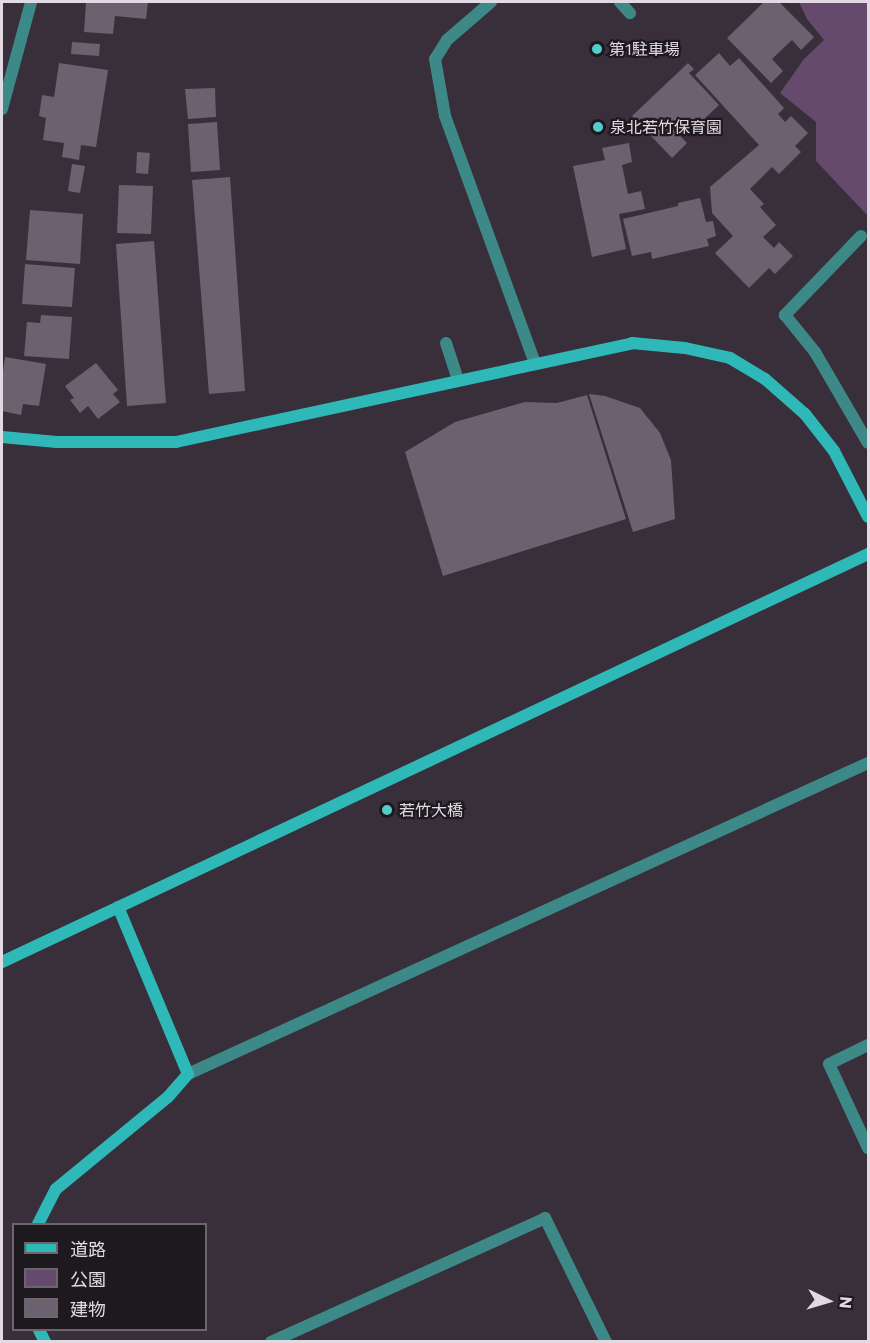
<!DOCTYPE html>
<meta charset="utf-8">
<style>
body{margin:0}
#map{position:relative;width:870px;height:1343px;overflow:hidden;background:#392f3b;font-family:Commissioner,"Noto Sans JP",sans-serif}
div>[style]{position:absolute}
.green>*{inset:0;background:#664a6d}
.building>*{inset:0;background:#6c616e}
.lane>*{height:12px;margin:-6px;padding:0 6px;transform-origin:6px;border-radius:6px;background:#3d8988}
.street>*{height:12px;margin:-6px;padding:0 6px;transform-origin:6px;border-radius:6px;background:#3d8988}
.secondary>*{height:12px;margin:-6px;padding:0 6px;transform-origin:6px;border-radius:6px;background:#2eb9b8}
.dots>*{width:16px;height:16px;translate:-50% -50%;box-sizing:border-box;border:3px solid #1d191e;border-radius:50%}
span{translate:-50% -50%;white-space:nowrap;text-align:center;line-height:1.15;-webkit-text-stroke:4.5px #1d191e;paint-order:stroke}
.poi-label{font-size:16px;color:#e1dae2}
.left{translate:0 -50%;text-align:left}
.frame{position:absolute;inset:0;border:3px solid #e1dae2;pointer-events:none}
.legend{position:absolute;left:12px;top:1223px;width:195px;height:108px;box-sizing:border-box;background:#1d191e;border:2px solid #6b666c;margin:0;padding:8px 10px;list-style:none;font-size:18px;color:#e1dae2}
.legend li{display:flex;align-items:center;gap:12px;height:30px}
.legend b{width:30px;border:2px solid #6b666c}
.north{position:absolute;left:798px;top:1271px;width:60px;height:60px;-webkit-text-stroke:4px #1d191e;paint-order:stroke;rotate:95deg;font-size:16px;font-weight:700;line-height:24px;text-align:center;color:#e1dae2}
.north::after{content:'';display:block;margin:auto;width:21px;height:27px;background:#e1dae2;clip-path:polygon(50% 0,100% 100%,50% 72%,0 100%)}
</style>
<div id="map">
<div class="green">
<div style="clip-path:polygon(799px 2px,868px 2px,868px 216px,816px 161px,816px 122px,780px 93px,804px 59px,824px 40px,807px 19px)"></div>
</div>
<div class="building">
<div style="clip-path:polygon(86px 2px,148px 2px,146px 19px,115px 16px,113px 34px,84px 32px)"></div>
<div style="clip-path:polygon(764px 2px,779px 2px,814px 37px,801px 50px,792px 40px,772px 59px,783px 71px,771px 83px,727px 38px)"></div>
<div style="clip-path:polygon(72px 42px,100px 44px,99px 56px,71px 54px)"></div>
<div style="clip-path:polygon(719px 53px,730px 66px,739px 58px,784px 108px,778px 114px,785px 122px,791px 116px,808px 133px,795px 146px,801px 152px,779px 174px,772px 167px,750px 189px,764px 204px,760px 207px,776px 225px,763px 237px,774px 248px,779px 242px,793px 256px,775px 274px,769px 268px,749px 288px,715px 253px,733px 236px,712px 213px,710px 187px,759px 145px,695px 75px)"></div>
<div style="clip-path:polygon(59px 63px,108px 70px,96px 147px,81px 145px,79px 160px,62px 157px,64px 143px,43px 140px,46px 118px,39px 116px,42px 95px,54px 97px)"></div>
<div style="clip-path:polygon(688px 63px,694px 69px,689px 73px,719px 105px,699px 124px,695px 120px,679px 135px,687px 143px,672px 158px,632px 116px)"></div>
<div style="clip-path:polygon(215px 88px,216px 117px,188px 119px,185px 89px)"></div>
<div style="clip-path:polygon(217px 122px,220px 170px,191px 172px,188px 124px)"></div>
<div style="clip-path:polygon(629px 143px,632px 162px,622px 165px,628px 194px,641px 191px,645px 209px,619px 214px,626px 249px,592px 257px,573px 166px,605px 160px,602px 148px)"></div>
<div style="clip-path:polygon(137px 152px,150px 153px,148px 174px,136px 173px)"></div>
<div style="clip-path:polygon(72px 164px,85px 166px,80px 193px,68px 191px)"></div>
<div style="clip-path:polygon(230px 177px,245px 391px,209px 394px,192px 180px)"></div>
<div style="clip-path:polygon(119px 185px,153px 186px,151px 234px,117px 233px)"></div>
<div style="clip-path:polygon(700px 198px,706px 222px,713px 221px,716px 236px,707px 239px,709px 246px,652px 259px,651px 252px,632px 256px,623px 219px,678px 206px,678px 203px)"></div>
<div style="clip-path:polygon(30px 210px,83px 214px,80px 264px,26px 260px)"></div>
<div style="clip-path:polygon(154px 241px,166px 403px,127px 406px,116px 244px)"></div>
<div style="clip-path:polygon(25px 264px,75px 268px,72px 307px,22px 304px)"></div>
<div style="clip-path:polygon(41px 315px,72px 317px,69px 359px,24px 356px,27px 322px,40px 323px)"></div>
<div style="clip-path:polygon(5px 357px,46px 364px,39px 406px,23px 404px,21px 415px,2px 411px,2px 378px)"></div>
<div style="clip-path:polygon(96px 363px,118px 390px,113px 394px,120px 402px,98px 419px,88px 406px,80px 413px,70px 400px,74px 398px,65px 386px)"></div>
<div style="clip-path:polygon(589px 394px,605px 396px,640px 408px,660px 433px,671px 460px,675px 519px,633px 532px)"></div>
<div style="clip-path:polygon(587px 395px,626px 519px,443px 576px,405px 452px,455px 422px,525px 402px,557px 403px)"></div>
</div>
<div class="lane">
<div style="left:491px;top:2px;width:58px;rotate:139.2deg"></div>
<div style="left:447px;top:40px;width:22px;rotate:122deg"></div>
<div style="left:435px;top:59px;width:58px;rotate:80deg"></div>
<div style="left:445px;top:116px;width:263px;rotate:70deg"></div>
<div style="left:620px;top:2px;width:15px;rotate:48deg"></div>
<div style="left:861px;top:236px;width:110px;rotate:133.9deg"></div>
<div style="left:785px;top:315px;width:48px;rotate:51deg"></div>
<div style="left:815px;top:352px;width:105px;rotate:59.8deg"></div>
<div style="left:446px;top:343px;width:39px;rotate:72deg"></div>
</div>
<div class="street">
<div style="left:2px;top:109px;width:111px;rotate:-74.8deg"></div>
<div style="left:868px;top:1045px;width:43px;rotate:154deg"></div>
<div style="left:829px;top:1064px;width:93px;rotate:65.1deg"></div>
<div style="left:188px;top:1074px;width:748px;rotate:-24.58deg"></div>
<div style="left:271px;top:1342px;width:301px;rotate:-24.3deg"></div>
<div style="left:545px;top:1218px;width:138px;rotate:63.8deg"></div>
</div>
<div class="secondary">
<div style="left:2px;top:437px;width:55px;rotate:5.2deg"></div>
<div style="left:57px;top:442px;width:119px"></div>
<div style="left:176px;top:442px;width:467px;rotate:-12.2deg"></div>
<div style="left:632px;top:343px;width:53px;rotate:5.4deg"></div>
<div style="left:685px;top:348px;width:46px;rotate:12.5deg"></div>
<div style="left:730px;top:358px;width:41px;rotate:31deg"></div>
<div style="left:765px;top:379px;width:53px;rotate:41.2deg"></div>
<div style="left:805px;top:414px;width:47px;rotate:51.9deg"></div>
<div style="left:834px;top:451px;width:74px;rotate:62.7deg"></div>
<div style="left:2px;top:962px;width:957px;rotate:-25.23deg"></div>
<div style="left:38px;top:1224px;width:39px;rotate:-63deg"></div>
<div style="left:56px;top:1189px;width:145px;rotate:-39.4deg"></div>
<div style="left:168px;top:1097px;width:30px;rotate:-49deg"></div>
<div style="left:188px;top:1074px;width:181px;rotate:-112.7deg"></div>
<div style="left:39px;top:1330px;width:13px;rotate:63deg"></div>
</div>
<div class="dots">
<div style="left:597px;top:49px;background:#52cdcc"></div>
<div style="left:598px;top:127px;background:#52cdcc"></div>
<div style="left:387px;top:810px;background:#52cdcc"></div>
</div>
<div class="poi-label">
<span class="left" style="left:609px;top:49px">第1駐車場</span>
<span class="left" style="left:610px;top:127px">泉北若竹保育園</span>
<span class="left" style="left:399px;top:810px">若竹大橋</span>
</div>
<div class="frame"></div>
<ul class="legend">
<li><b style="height:8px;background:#2eb9b8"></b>道路</li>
<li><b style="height:16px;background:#664a6d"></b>公園</li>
<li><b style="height:16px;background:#6c616e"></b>建物</li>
</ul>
<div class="north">N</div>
</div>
